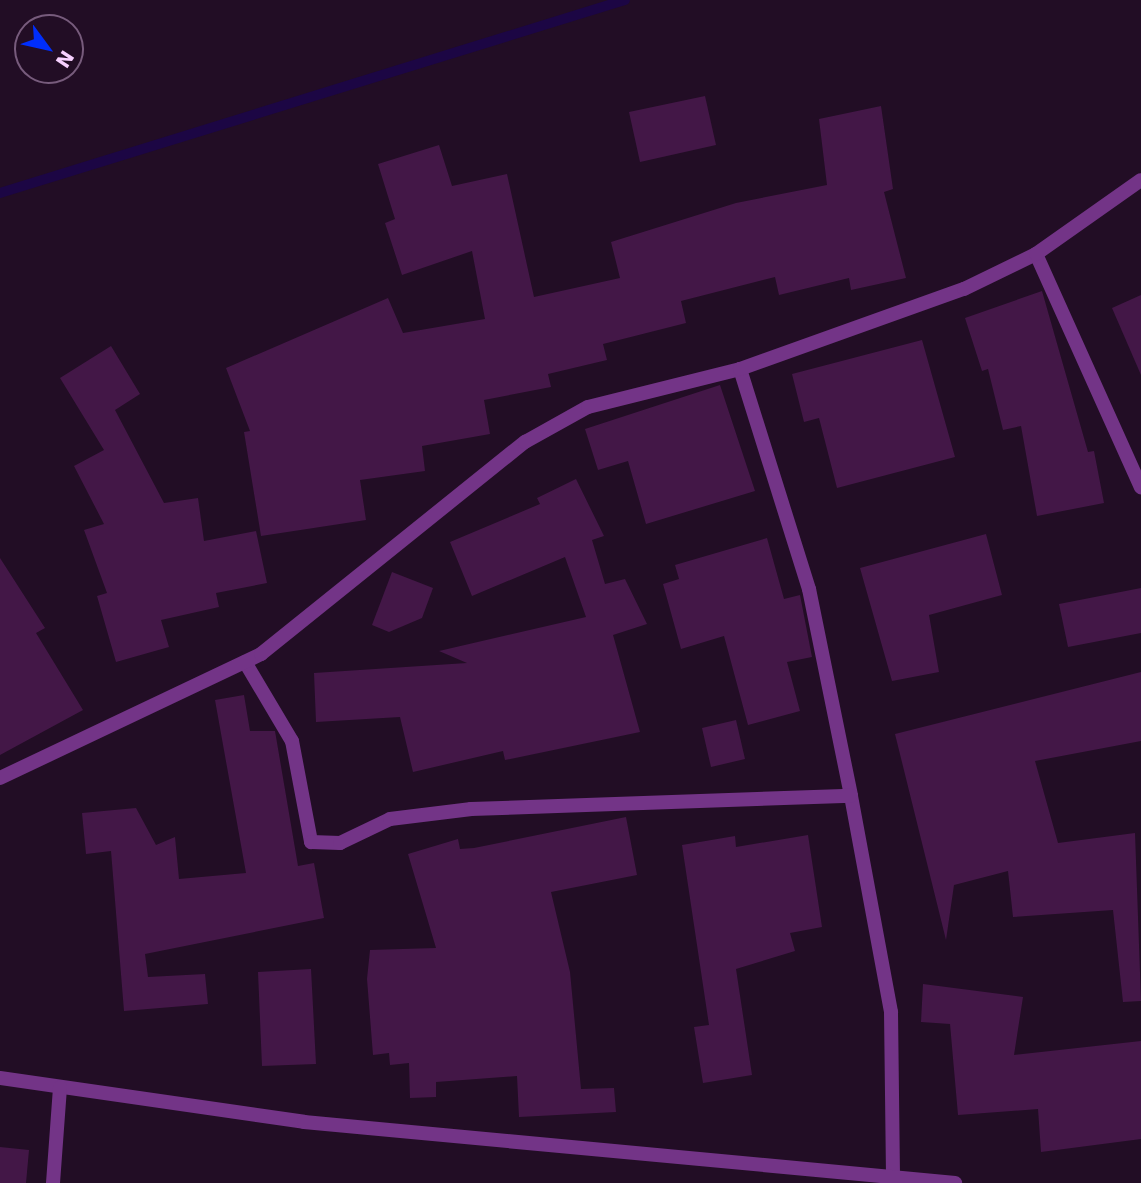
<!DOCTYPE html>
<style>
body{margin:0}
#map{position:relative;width:1141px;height:1183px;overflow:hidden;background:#220d25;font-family:"DejaVu Sans",sans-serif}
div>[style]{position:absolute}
.stream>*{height:10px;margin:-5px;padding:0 5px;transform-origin:5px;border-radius:5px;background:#1c0644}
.building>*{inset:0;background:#431747}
.street>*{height:14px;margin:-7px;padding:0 7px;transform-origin:7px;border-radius:7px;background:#733487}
span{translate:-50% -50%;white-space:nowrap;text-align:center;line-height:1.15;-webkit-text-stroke:5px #220d25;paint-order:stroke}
.north{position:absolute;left:14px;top:14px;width:70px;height:70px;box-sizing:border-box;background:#220d25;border:2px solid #775b7c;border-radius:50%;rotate:123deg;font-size:19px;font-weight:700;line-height:28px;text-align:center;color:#f7d0ff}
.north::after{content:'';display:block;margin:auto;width:24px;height:32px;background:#002efb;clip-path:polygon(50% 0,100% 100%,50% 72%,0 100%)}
</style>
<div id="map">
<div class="stream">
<div style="left:0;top:193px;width:654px;rotate:-17.16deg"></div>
</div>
<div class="building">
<div style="clip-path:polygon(705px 96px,716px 145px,640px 162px,629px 112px)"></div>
<div style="clip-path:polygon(881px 106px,893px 189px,884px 192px,906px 278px,851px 290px,849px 278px,779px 295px,775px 277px,681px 301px,686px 323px,603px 344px,607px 360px,548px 374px,551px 387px,484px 400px,490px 434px,422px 446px,425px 471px,360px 480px,366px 520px,261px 536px,244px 432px,250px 431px,226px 368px,388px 298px,403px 333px,485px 319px,472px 251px,402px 275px,385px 223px,395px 219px,378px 164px,439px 145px,452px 186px,507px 174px,534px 297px,620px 278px,611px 242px,736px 203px,827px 185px,819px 119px)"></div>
<div style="clip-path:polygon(1042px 291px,1088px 452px,1094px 451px,1104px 503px,1037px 516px,1021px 426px,1003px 430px,988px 369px,982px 371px,965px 318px)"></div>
<div style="clip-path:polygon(1141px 295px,1141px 375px,1112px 308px)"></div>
<div style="clip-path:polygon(922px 340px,955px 457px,837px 488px,819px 418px,804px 422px,792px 374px)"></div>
<div style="clip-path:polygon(111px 346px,140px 394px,115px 410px,164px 503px,198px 498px,204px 541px,256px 531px,267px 583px,216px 593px,219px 607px,161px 620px,169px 647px,116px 662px,97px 596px,107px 593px,84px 530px,104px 524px,74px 466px,104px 450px,60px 378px)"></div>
<div style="clip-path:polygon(720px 385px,755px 491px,646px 524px,628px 461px,598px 470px,585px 429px)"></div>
<div style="clip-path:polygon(576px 479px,604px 536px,592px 540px,605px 584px,625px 579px,647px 624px,613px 635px,640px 732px,505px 760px,503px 751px,413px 772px,400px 717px,316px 722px,314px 673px,467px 663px,439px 651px,586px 617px,565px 557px,472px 596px,450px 542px,540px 504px,537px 498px)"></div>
<div style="clip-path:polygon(986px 534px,1002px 595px,929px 615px,939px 672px,892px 681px,860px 568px)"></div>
<div style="clip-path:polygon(767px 538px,784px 599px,800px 595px,812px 657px,787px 662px,800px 711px,748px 725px,724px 636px,681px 649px,663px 584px,679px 579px,675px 565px)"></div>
<div style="clip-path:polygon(0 558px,45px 628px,36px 633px,83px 710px,0 755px)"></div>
<div style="clip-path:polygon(392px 572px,433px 588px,422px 618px,389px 632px,372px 625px)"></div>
<div style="clip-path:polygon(1141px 588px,1141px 633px,1068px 647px,1059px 604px)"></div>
<div style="clip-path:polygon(1141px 672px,1141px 741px,1035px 761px,1058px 843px,1135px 833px,1141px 1001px,1123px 1002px,1113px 910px,1013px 917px,1008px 871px,954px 885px,946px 940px,895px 734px)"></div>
<div style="clip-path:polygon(244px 695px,250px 731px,275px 731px,298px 866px,314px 863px,324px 918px,145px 954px,148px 977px,205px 974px,208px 1004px,124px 1011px,111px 851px,86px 854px,82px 813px,136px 808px,156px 845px,175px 837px,179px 879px,246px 873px,215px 700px)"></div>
<div style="clip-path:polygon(736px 720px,745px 759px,711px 767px,702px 728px)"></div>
<div style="clip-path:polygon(626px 817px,637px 875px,551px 892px,570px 972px,581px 1089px,614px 1088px,616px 1112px,519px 1117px,517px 1076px,436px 1082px,436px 1097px,410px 1098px,409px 1063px,390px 1065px,389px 1053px,373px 1055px,367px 979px,370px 950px,436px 948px,408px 854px,458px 839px,460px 849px,474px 848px)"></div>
<div style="clip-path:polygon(808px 835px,822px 927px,790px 933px,795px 951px,736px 969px,752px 1075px,703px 1083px,694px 1027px,709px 1025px,682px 845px,735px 836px,736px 847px)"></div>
<div style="clip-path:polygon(311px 969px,316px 1064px,262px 1066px,258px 972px)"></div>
<div style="clip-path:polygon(923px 984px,1023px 997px,1014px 1055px,1141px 1041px,1141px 1139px,1041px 1152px,1038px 1109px,958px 1115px,950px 1024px,921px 1022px)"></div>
<div style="clip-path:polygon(0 1147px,29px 1150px,26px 1183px,0 1183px)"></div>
</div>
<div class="street">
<div style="left:1036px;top:254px;width:256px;rotate:65.8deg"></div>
<div style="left:740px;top:369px;width:231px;rotate:72.6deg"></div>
<div style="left:809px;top:589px;width:211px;rotate:78.5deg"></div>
<div style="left:851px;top:796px;width:220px;rotate:79.5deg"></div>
<div style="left:891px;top:1012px;width:163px;rotate:89.3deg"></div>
<div style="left:245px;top:662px;width:92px;rotate:59.3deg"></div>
<div style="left:292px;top:741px;width:103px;rotate:79.3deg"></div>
<div style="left:311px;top:842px;width:29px;rotate:2deg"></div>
<div style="left:340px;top:843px;width:55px;rotate:-25.6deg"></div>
<div style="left:390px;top:819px;width:82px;rotate:-7deg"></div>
<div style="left:471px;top:809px;width:380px;rotate:-2deg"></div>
<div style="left:0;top:778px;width:289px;rotate:-25.4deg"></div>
<div style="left:261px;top:654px;width:339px;rotate:-38.8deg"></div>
<div style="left:525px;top:442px;width:72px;rotate:-29.1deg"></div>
<div style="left:588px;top:407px;width:157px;rotate:-14deg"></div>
<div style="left:740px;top:369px;width:238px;rotate:-19.7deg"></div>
<div style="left:964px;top:289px;width:80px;rotate:-25.9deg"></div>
<div style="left:1036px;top:254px;width:128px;rotate:-35.2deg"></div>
<div style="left:0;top:1078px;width:307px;rotate:8.2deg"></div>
<div style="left:304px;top:1122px;width:654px;rotate:5.35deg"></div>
<div style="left:53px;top:1183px;width:96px;rotate:-85.8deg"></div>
</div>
<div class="north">N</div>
</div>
